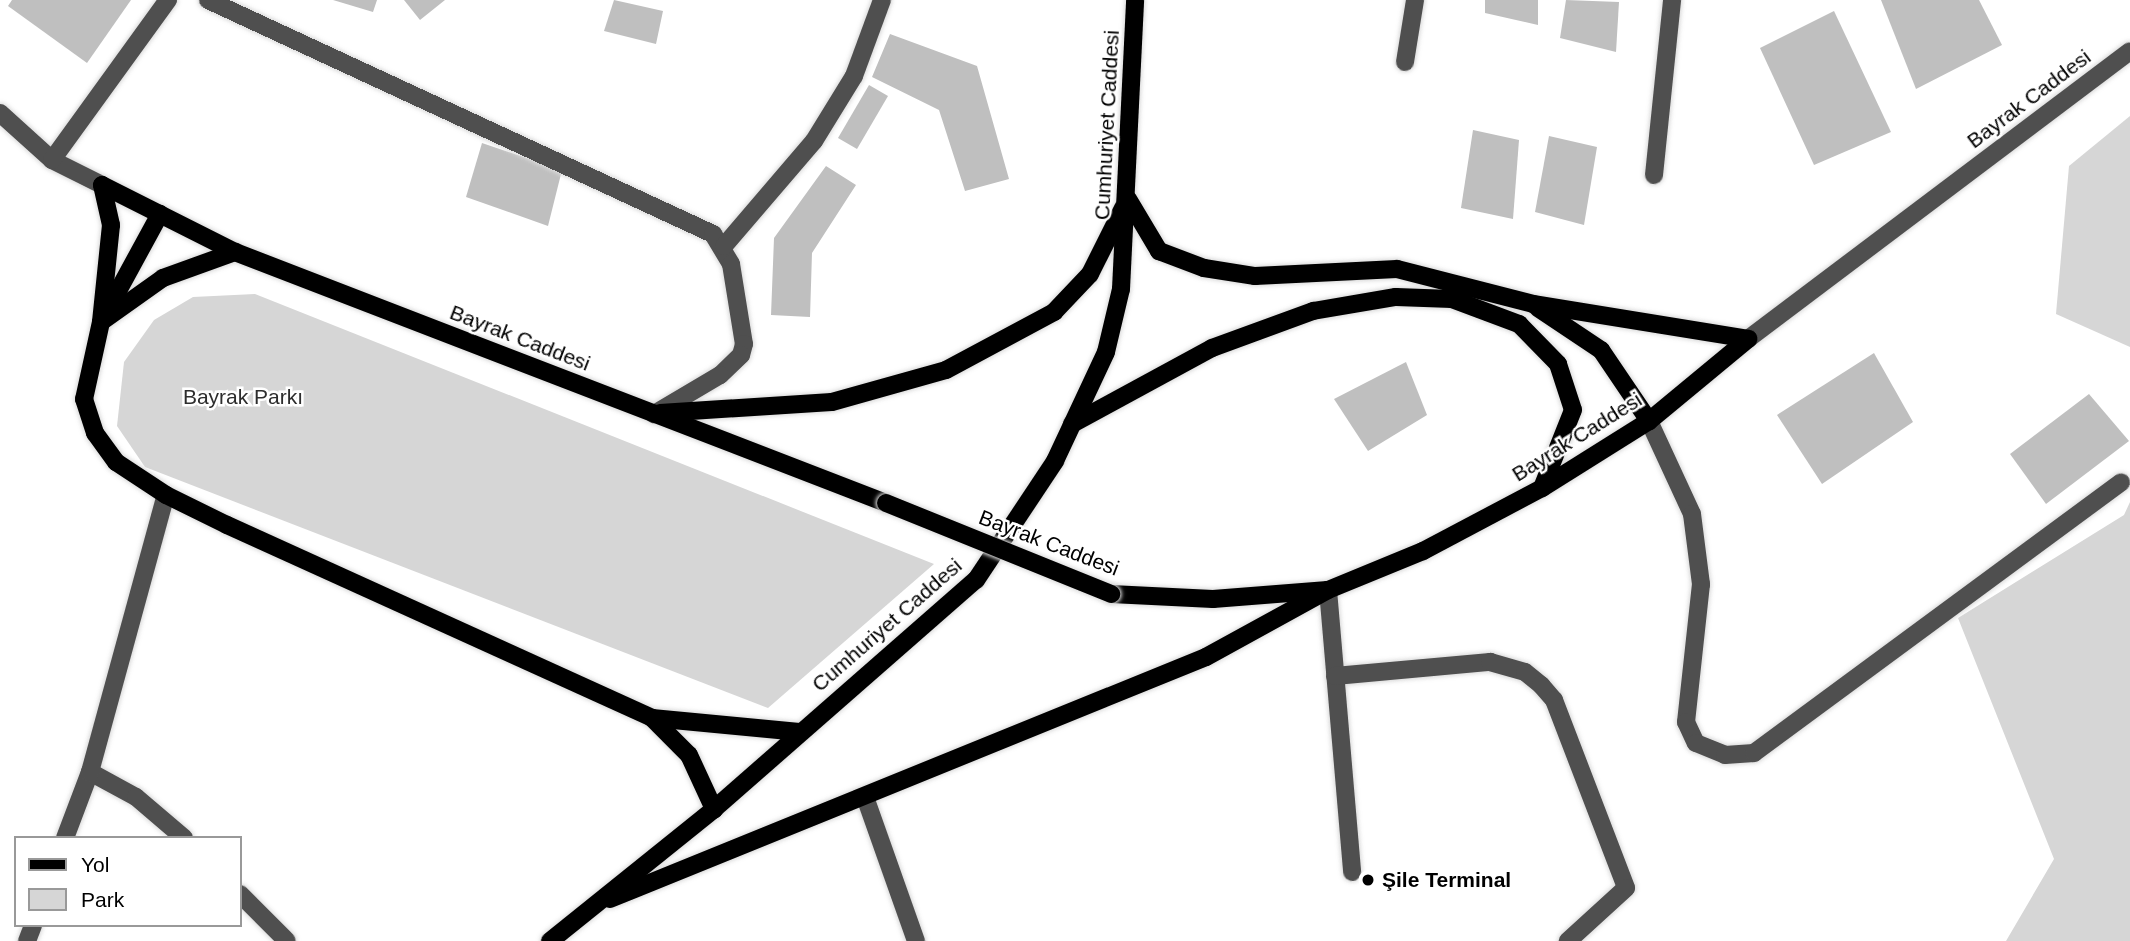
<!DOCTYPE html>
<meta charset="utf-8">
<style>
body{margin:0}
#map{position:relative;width:2130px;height:941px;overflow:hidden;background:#fff;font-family:Arial,sans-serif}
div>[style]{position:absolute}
.green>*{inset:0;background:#d6d6d6}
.building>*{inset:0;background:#bfbfbf}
.roads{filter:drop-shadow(0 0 2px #dbdbdb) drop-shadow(0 0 2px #dbdbdb)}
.minor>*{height:18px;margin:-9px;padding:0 9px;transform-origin:9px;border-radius:9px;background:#4f4f4f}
.major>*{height:18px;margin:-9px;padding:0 9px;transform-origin:9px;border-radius:9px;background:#000}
.bridges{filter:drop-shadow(0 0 2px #dbdbdb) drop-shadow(0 0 2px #dbdbdb)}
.major-bridge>*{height:18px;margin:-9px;padding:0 9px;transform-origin:9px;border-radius:9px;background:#000}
.dots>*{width:19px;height:19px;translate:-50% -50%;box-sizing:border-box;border:4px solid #fff;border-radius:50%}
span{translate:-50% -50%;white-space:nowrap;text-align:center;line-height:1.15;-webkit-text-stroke:5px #fff;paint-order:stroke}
.street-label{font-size:21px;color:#000}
.park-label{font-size:21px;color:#2d2d2d}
.poi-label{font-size:21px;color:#000;font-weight:700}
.left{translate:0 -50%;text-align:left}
.legend{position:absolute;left:14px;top:836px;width:228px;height:91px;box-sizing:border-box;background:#fff;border:2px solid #999;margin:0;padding:9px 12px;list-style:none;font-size:21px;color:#000}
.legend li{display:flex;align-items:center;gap:14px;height:35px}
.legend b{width:35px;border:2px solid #999}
</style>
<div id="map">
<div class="green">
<div style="clip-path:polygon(2130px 116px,2130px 347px,2056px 314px,2069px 166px)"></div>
<div style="clip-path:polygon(255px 294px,934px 564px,768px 708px,145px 467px,117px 426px,124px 362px,154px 320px,193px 297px)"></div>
<div style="clip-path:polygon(2130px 502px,2130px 941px,2006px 941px,2054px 859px,1958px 618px,2124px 515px)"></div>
</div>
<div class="building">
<div style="clip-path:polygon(12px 0,131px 0,87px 63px,8px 6px)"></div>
<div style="clip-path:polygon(333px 0,377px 0,373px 12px)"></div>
<div style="clip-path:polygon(404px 0,445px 0,420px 20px)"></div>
<div style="clip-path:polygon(614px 0,663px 11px,656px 44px,604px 31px)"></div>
<div style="clip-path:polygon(1485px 0,1538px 0,1538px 25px,1485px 13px)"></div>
<div style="clip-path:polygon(1566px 0,1619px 2px,1616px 52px,1560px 38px)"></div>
<div style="clip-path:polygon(1881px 0,1979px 0,2002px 45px,1916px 89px)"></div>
<div style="clip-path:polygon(1834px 11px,1891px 132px,1814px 165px,1760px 48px)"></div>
<div style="clip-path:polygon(890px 34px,977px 66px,1009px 179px,965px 191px,939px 110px,872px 77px)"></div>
<div style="clip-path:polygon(869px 85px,888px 96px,857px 149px,838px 138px)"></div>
<div style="clip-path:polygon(1473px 130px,1519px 140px,1513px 219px,1461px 208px)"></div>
<div style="clip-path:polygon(1549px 136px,1597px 147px,1584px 225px,1535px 212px)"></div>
<div style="clip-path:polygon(482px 143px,562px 170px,548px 226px,466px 197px)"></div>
<div style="clip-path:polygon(826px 166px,856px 185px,812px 253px,810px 317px,771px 315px,774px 238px)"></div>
<div style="clip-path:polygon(1874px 353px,1913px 422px,1822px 484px,1777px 415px)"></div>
<div style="clip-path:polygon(1406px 362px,1427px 415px,1368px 451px,1334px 399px)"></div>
<div style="clip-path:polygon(2089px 394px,2129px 441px,2046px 504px,2010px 454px)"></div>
</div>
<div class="roads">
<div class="minor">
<div style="left:208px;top:0;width:557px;rotate:24.86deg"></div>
<div style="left:713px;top:234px;width:35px;rotate:59deg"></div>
<div style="left:731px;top:264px;width:81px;rotate:80.8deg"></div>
<div style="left:744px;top:344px;width:11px;rotate:105deg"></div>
<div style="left:741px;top:355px;width:29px;rotate:136deg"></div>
<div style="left:720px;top:375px;width:77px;rotate:149.4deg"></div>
<div style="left:1405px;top:62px;width:63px;rotate:-80.8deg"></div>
<div style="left:0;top:113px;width:70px;rotate:42.1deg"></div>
<div style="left:52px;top:160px;width:56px;rotate:26.6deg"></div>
<div style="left:52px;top:160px;width:198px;rotate:-54.1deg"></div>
<div style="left:1654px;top:175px;width:176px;rotate:-84.1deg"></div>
<div style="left:724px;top:246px;width:138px;rotate:-49.4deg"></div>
<div style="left:814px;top:141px;width:76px;rotate:-58.4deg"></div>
<div style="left:854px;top:76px;width:81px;rotate:-69.8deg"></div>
<div style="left:1748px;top:339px;width:478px;rotate:-37deg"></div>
<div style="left:1649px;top:421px;width:102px;rotate:65.2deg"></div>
<div style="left:1692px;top:514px;width:71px;rotate:82.7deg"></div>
<div style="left:1701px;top:584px;width:139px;rotate:96.2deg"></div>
<div style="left:1686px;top:722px;width:23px;rotate:65deg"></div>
<div style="left:1696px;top:743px;width:31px;rotate:22deg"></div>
<div style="left:1725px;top:755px;width:29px;rotate:-4deg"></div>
<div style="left:1754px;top:753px;width:456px;rotate:-36.4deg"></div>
<div style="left:1328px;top:590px;width:283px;rotate:85.1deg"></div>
<div style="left:1335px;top:676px;width:156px;rotate:-5.2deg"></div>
<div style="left:1490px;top:662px;width:36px;rotate:16deg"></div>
<div style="left:1525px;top:672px;width:21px;rotate:39deg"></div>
<div style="left:1541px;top:685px;width:20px;rotate:49deg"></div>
<div style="left:1554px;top:700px;width:201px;rotate:69deg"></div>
<div style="left:1626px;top:888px;width:79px;rotate:137.6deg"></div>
<div style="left:90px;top:772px;width:52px;rotate:28.5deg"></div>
<div style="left:136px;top:797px;width:63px;rotate:40.5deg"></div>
<div style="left:865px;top:797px;width:153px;rotate:70.5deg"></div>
<div style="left:65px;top:838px;width:71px;rotate:-69.3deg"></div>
<div style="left:90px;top:772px;width:287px;rotate:-74.7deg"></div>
<div style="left:240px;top:894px;width:66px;rotate:45deg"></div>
<div style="left:27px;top:941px;width:17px;rotate:-69deg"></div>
</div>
<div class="major">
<div style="left:102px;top:185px;width:41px;rotate:77.3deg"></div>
<div style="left:111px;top:225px;width:98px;rotate:95.9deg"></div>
<div style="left:101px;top:322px;width:79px;rotate:102.4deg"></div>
<div style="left:84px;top:399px;width:36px;rotate:72deg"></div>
<div style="left:95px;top:433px;width:36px;rotate:54deg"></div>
<div style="left:116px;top:462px;width:60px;rotate:33.4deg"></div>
<div style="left:166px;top:495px;width:68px;rotate:26.2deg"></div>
<div style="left:227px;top:525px;width:467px;rotate:24.4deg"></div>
<div style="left:652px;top:718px;width:148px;rotate:5.4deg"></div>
<div style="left:102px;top:185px;width:149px;rotate:26.7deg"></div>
<div style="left:235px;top:252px;width:698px;rotate:21.08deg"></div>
<div style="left:1128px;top:199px;width:61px;rotate:59.2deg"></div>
<div style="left:1159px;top:251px;width:48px;rotate:20.7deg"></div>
<div style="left:1204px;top:268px;width:52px;rotate:8.9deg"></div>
<div style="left:1255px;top:276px;width:142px;rotate:-2.8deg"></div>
<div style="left:1397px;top:269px;width:140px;rotate:14.4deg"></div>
<div style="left:1533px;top:304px;width:218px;rotate:9.2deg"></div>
<div style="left:1538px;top:308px;width:76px;rotate:33.7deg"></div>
<div style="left:1601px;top:350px;width:86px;rotate:55.9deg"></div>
<div style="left:106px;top:313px;width:113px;rotate:-61.4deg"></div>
<div style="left:101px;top:322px;width:76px;rotate:-35.4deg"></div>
<div style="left:163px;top:278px;width:77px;rotate:-19.9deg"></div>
<div style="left:660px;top:413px;width:172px;rotate:-3.7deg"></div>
<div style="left:832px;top:402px;width:118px;rotate:-15.7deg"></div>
<div style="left:946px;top:370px;width:123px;rotate:-28.2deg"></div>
<div style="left:1054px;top:312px;width:52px;rotate:-46.5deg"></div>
<div style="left:1090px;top:274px;width:74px;rotate:-63.4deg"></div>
<div style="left:1072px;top:424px;width:159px;rotate:-28.5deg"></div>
<div style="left:1212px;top:348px;width:108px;rotate:-20.1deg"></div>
<div style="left:1313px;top:311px;width:84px;rotate:-9.6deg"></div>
<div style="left:1396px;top:297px;width:56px;rotate:2deg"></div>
<div style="left:1452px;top:299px;width:72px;rotate:20.5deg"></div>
<div style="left:1519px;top:324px;width:56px;rotate:45.7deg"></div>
<div style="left:1558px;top:364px;width:48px;rotate:71.9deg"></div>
<div style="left:1573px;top:410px;width:84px;rotate:111.7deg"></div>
<div style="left:1111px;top:594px;width:102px;rotate:2.8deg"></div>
<div style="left:1213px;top:599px;width:115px;rotate:-4.5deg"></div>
<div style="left:1328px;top:590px;width:103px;rotate:-22.3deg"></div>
<div style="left:1423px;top:551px;width:135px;rotate:-27.9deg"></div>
<div style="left:1542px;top:488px;width:126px;rotate:-32.1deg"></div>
<div style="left:1649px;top:421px;width:129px;rotate:-39.6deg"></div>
<div style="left:652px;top:718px;width:52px;rotate:45deg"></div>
<div style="left:689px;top:755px;width:60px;rotate:65.2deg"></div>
<div style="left:610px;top:899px;width:643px;rotate:-22.1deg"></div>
<div style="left:1206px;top:657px;width:139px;rotate:-28.8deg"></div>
<div style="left:550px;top:941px;width:211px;rotate:-38.8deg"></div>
<div style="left:714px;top:809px;width:348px;rotate:-41.2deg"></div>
<div style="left:976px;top:580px;width:143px;rotate:-56.4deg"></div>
<div style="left:1055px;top:461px;width:120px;rotate:-64.9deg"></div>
<div style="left:1106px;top:352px;width:65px;rotate:-76.6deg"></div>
<div style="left:1121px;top:289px;width:289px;rotate:-87.2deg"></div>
</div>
</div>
<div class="bridges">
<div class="major-bridge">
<div style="left:886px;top:503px;width:243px;rotate:22deg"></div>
</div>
</div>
<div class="dots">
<div style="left:1368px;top:880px;background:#000"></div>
</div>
<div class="street-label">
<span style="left:2029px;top:99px;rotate:-37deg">Bayrak Caddesi</span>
<span style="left:1107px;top:125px;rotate:-87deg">Cumhuriyet Caddesi</span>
<span style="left:520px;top:338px;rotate:21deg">Bayrak Caddesi</span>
<span style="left:1577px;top:437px;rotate:-32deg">Bayrak Caddesi</span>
<span style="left:1049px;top:543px;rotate:21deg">Bayrak Caddesi</span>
<span style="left:887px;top:625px;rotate:-41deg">Cumhuriyet Caddesi</span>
</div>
<div class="park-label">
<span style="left:243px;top:397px">Bayrak Parkı</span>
</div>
<div class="poi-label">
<span class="left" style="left:1382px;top:880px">Şile Terminal</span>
</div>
<ul class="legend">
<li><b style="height:9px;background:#000"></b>Yol</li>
<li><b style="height:19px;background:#d6d6d6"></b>Park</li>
</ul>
</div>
